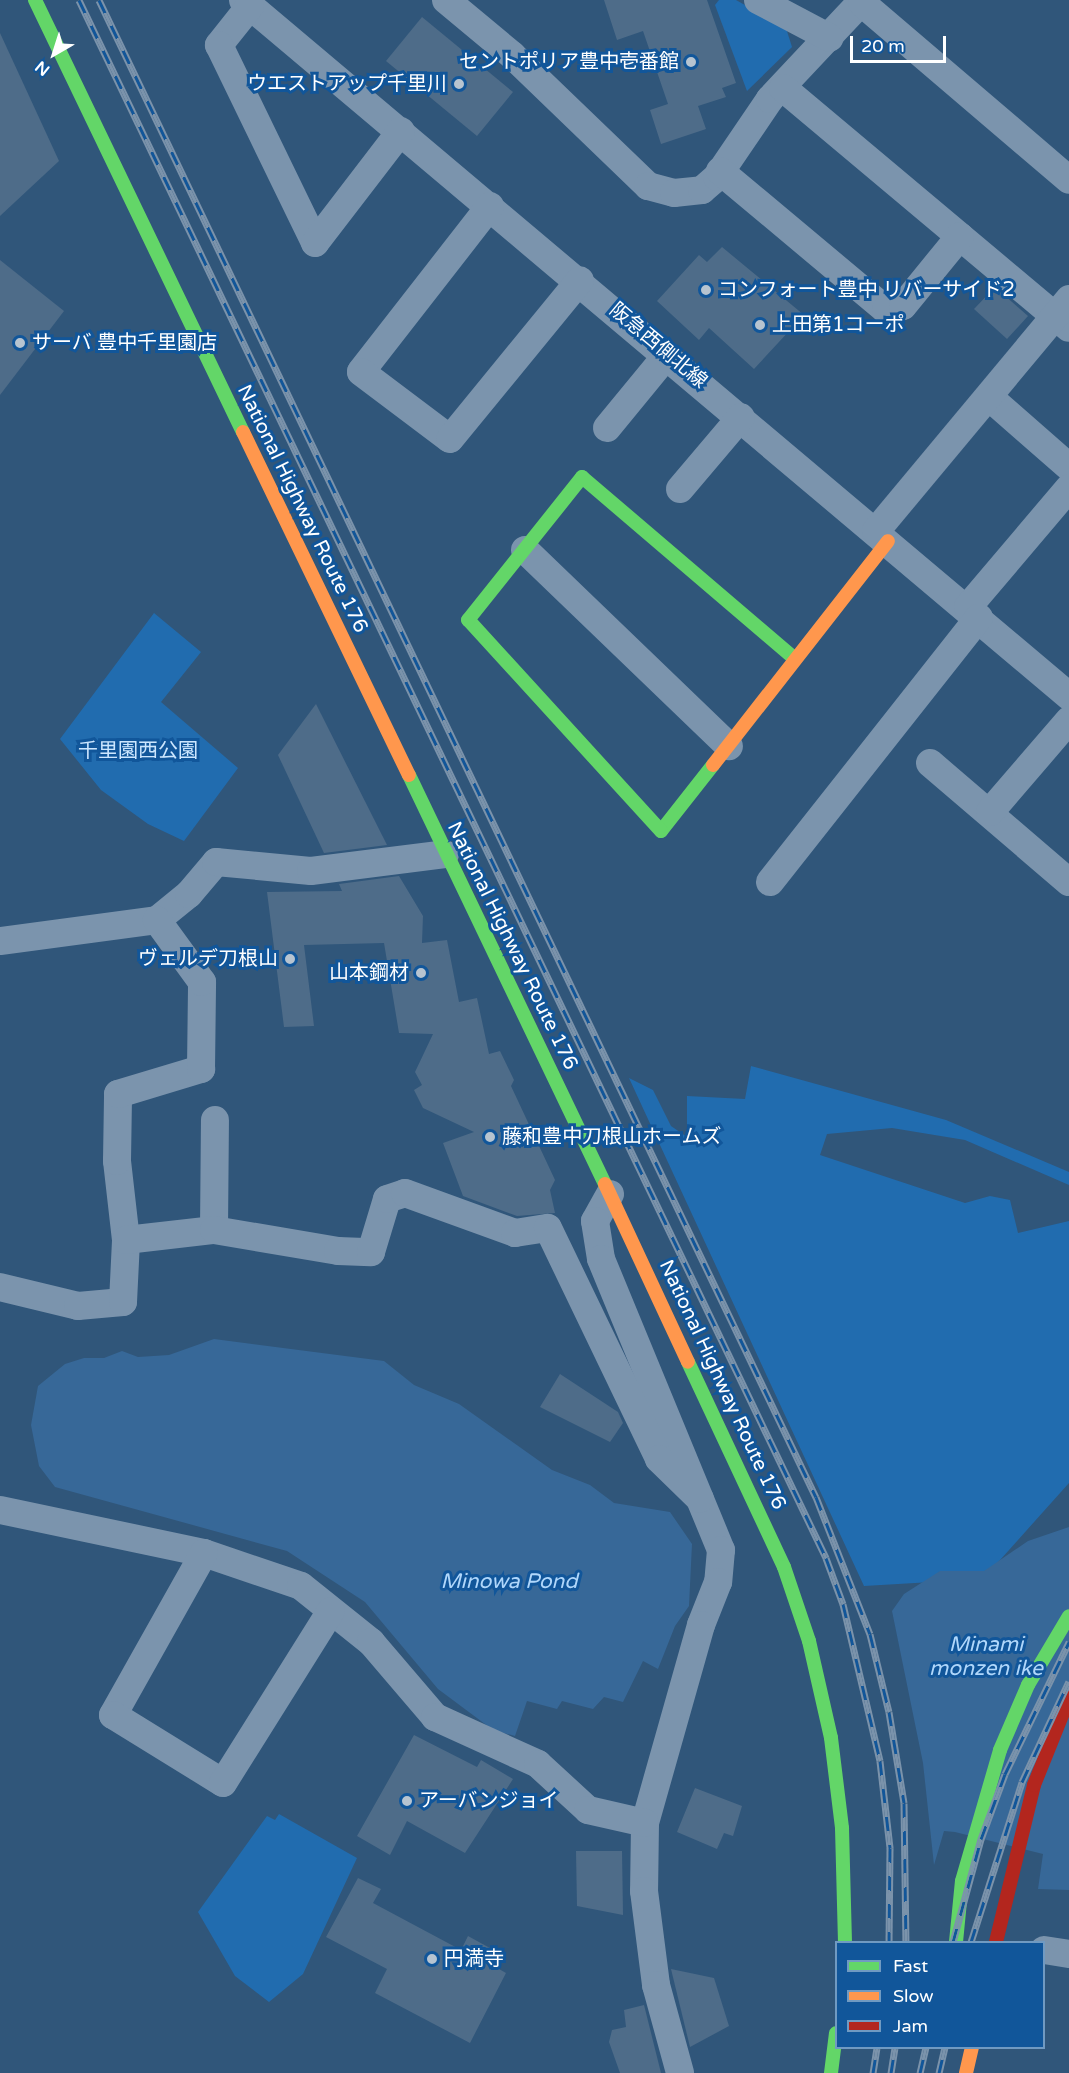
<!DOCTYPE html>
<meta charset="utf-8">
<style>
body{margin:0}
#map{position:relative;width:1069px;height:2073px;overflow:hidden;background:#30567a;font-family:"Varela Round","Noto Sans JP",sans-serif}
div>[style]{position:absolute}
.green>*{inset:0;background:#216caf}
.water>*{inset:0;background:#376898}
.building>*{inset:0;background:#4e6c89}
.street>*{height:28px;margin:-14px;padding:0 14px;transform-origin:14px;border-radius:14px;background:#7b94ad}
.fast>*{height:14px;margin:-7px;padding:0 7px;transform-origin:7px;border-radius:7px;background:#63d668}
.slow>*{height:14px;margin:-7px;padding:0 7px;transform-origin:7px;border-radius:7px;background:#ff974d}
.jam>*{height:14px;margin:-7px;padding:0 7px;transform-origin:7px;border-radius:7px;background:#b3261e}
.rail>*{height:7px;margin-top:-3.5px;transform-origin:0;background:repeating-linear-gradient(90deg,#11569a 0 14px,#7b93ab 0 28px);box-sizing:border-box;border-block:2px solid #7b93ab}
.dots>*{width:16px;height:16px;translate:-50% -50%;box-sizing:border-box;border:3px solid #11569a;border-radius:50%}
span{translate:-50% -50%;white-space:nowrap;text-align:center;line-height:1.15;-webkit-text-stroke:6px #11569a;paint-order:stroke}
.poi-label{font-size:20px;color:#fff}
.right{translate:-100% -50%;text-align:right}
.left{translate:0 -50%;text-align:left}
.street-label{font-size:20px;color:#fff}
.park-label{font-size:20px;color:#cce6fe}
.water-label{font-size:21px;color:#b0d7fb;font-style:italic}
.legend{position:absolute;left:835px;top:1941px;width:210px;height:108px;box-sizing:border-box;background:#11569a;border:2px solid #709ac2;margin:0;padding:8px 10px;list-style:none;font-size:18px;color:#fff}
.legend li{display:flex;align-items:center;gap:12px;height:30px}
.legend b{width:30px;border:2px solid #709ac2}
.north{position:absolute;left:24px;top:24px;width:60px;height:60px;-webkit-text-stroke:4px #11569a;paint-order:stroke;rotate:219deg;font-size:16px;font-weight:700;line-height:24px;text-align:center;color:#fff}
.north::after{content:'';display:block;margin:auto;width:21px;height:27px;background:#fff;clip-path:polygon(50% 0,100% 100%,50% 72%,0 100%)}
.scale{position:absolute;left:850px;top:36px;width:96px;height:27px;box-sizing:border-box;border:3px solid #fff;border-top:0;padding-left:8px;font-size:18px;line-height:21px;white-space:nowrap;color:#fff;-webkit-text-stroke:4px #11569a;paint-order:stroke}
</style>
<div id="map">
<div class="green">
<div style="clip-path:polygon(719px 0,736px 0,786px 28px,792px 47px,747px 91px,715px 5px)"></div>
<div style="clip-path:polygon(154px 613px,201px 652px,161px 702px,238px 768px,184px 841px,148px 824px,101px 790px,60px 739px)"></div>
<div style="clip-path:polygon(751px 1066px,946px 1120px,1069px 1172px,1069px 1185px,965px 1140px,892px 1128px,827px 1134px,820px 1155px,965px 1203px,990px 1196px,1010px 1200px,1018px 1233px,1069px 1221px,1069px 1483px,983px 1579px,864px 1586px,629px 1078px,653px 1090px,671px 1126px,687px 1137px,687px 1096px,745px 1099px)"></div>
<div style="clip-path:polygon(279px 1814px,357px 1858px,303px 1974px,269px 2002px,235px 1976px,198px 1912px,267px 1816px,275px 1820px)"></div>
</div>
<div class="water">
<div style="clip-path:polygon(214px 1339px,384px 1361px,414px 1385px,459px 1404px,552px 1470px,590px 1485px,614px 1503px,670px 1512px,692px 1544px,689px 1606px,675px 1626px,658px 1669px,643px 1661px,623px 1702px,604px 1697px,593px 1709px,562px 1701px,557px 1709px,527px 1701px,515px 1736px,493px 1730px,438px 1689px,365px 1602px,287px 1551px,55px 1487px,39px 1466px,31px 1425px,38px 1386px,65px 1364px,84px 1358px,104px 1358px,122px 1351px,138px 1357px,169px 1355px)"></div>
<div style="clip-path:polygon(1069px 1527px,1069px 1890px,1038px 1889px,1043px 1854px,955px 1832px,944px 1831px,934px 1865px,923px 1763px,892px 1611px,904px 1594px,940px 1571px,984px 1571px,1028px 1541px)"></div>
</div>
<div class="building">
<div style="clip-path:polygon(604px 0,707px 0,736px 83px,722px 88px,726px 97px,698px 106px,706px 129px,661px 144px,650px 110px,668px 104px,643px 31px,617px 40px)"></div>
<div style="clip-path:polygon(422px 17px,513px 92px,477px 136px,386px 61px)"></div>
<div style="clip-path:polygon(0 33px,59px 161px,0 216px)"></div>
<div style="clip-path:polygon(722px 247px,804px 315px,754px 369px,709px 328px,699px 340px,657px 301px,699px 255px,707px 262px)"></div>
<div style="clip-path:polygon(0 260px,64px 311px,0 395px)"></div>
<div style="clip-path:polygon(995px 287px,1028px 316px,1007px 339px,974px 309px)"></div>
<div style="clip-path:polygon(316px 704px,387px 845px,324px 853px,278px 755px)"></div>
<div style="clip-path:polygon(399px 876px,423px 916px,422px 943px,447px 940px,459px 1002px,477px 998px,489px 1054px,500px 1051px,514px 1080px,511px 1086px,555px 1180px,550px 1190px,555px 1213px,517px 1216px,463px 1196px,443px 1143px,474px 1132px,423px 1108px,414px 1090px,422px 1085px,415px 1072px,433px 1034px,399px 1033px,384px 943px,304px 945px,314px 1026px,284px 1027px,267px 892px,342px 891px,339px 884px)"></div>
<div style="clip-path:polygon(560px 1374px,618px 1412px,623px 1423px,610px 1442px,540px 1407px)"></div>
<div style="clip-path:polygon(414px 1735px,477px 1767px,481px 1760px,513px 1779px,465px 1853px,407px 1821px,390px 1855px,357px 1836px)"></div>
<div style="clip-path:polygon(695px 1788px,742px 1806px,733px 1836px,724px 1833px,717px 1849px,677px 1832px)"></div>
<div style="clip-path:polygon(576px 1851px,622px 1851px,623px 1915px,577px 1906px)"></div>
<div style="clip-path:polygon(358px 1878px,381px 1889px,373px 1903px,461px 1950px,468px 1936px,499px 1953px,492px 1965px,506px 1973px,470px 2043px,375px 1993px,387px 1969px,326px 1937px)"></div>
<div style="clip-path:polygon(671px 1969px,714px 1978px,729px 2026px,690px 2047px)"></div>
<div style="clip-path:polygon(644px 2005px,661px 2073px,620px 2073px,609px 2042px,612px 2030px,626px 2027px,624px 2010px)"></div>
</div>
<div class="street">
<div style="left:243px;top:0;width:1080px;rotate:40.12deg"></div>
<div style="left:446px;top:0;width:86px;rotate:39.8deg"></div>
<div style="left:512px;top:55px;width:189px;rotate:43.9deg"></div>
<div style="left:648px;top:186px;width:27px;rotate:15deg"></div>
<div style="left:674px;top:193px;width:28px;rotate:-6deg"></div>
<div style="left:702px;top:190px;width:20px;rotate:-41deg"></div>
<div style="left:717px;top:177px;width:94px;rotate:-55.8deg"></div>
<div style="left:770px;top:99px;width:136px;rotate:-46.8deg"></div>
<div style="left:758px;top:0;width:81px;rotate:27.8deg"></div>
<div style="left:862px;top:3px;width:272px;rotate:40.5deg"></div>
<div style="left:250px;top:6px;width:50px;rotate:128.5deg"></div>
<div style="left:219px;top:45px;width:220px;rotate:64.1deg"></div>
<div style="left:315px;top:243px;width:141px;rotate:-52.5deg"></div>
<div style="left:783px;top:88px;width:373px;rotate:40deg"></div>
<div style="left:720px;top:171px;width:217px;rotate:39.9deg"></div>
<div style="left:886px;top:310px;width:17px;rotate:-13deg"></div>
<div style="left:903px;top:306px;width:90px;rotate:-50.8deg"></div>
<div style="left:490px;top:206px;width:210px;rotate:127.9deg"></div>
<div style="left:361px;top:372px;width:111px;rotate:37deg"></div>
<div style="left:450px;top:439px;width:205px;rotate:-50.7deg"></div>
<div style="left:989px;top:397px;width:106px;rotate:41.2deg"></div>
<div style="left:607px;top:428px;width:94px;rotate:-50.6deg"></div>
<div style="left:680px;top:489px;width:94px;rotate:-49.7deg"></div>
<div style="left:876px;top:531px;width:302px;rotate:-50.2deg"></div>
<div style="left:525px;top:550px;width:283px;rotate:43.9deg"></div>
<div style="left:968px;top:607px;width:156px;rotate:-49.7deg"></div>
<div style="left:930px;top:763px;width:183px;rotate:40.6deg"></div>
<div style="left:990px;top:812px;width:121px;rotate:-49.3deg"></div>
<div style="left:770px;top:882px;width:337px;rotate:-51.7deg"></div>
<div style="left:0;top:941px;width:158px;rotate:-7.6deg"></div>
<div style="left:157px;top:920px;width:41px;rotate:-39.1deg"></div>
<div style="left:189px;top:894px;width:42px;rotate:-49.8deg"></div>
<div style="left:216px;top:862px;width:95px;rotate:5.4deg"></div>
<div style="left:311px;top:871px;width:135px;rotate:-7.2deg"></div>
<div style="left:610px;top:1194px;width:31px;rotate:119deg"></div>
<div style="left:595px;top:1221px;width:38px;rotate:81deg"></div>
<div style="left:601px;top:1259px;width:315px;rotate:67.6deg"></div>
<div style="left:721px;top:1550px;width:32px;rotate:95deg"></div>
<div style="left:718px;top:1582px;width:46px;rotate:111.6deg"></div>
<div style="left:701px;top:1625px;width:206px;rotate:105.8deg"></div>
<div style="left:645px;top:1823px;width:68px;rotate:90.8deg"></div>
<div style="left:644px;top:1891px;width:95px;rotate:82.7deg"></div>
<div style="left:656px;top:1985px;width:91px;rotate:74.7deg"></div>
<div style="left:214px;top:1230px;width:110px;rotate:-89.5deg"></div>
<div style="left:126px;top:1240px;width:80px;rotate:-96.5deg"></div>
<div style="left:117px;top:1161px;width:67px;rotate:-89.1deg"></div>
<div style="left:118px;top:1094px;width:87px;rotate:-16.8deg"></div>
<div style="left:201px;top:1069px;width:87px;rotate:-89.3deg"></div>
<div style="left:202px;top:982px;width:77px;rotate:-126deg"></div>
<div style="left:0;top:1287px;width:80px;rotate:13.7deg"></div>
<div style="left:78px;top:1306px;width:45px;rotate:-5.1deg"></div>
<div style="left:123px;top:1302px;width:62px;rotate:-87.2deg"></div>
<div style="left:126px;top:1240px;width:89px;rotate:-6.5deg"></div>
<div style="left:214px;top:1230px;width:126px;rotate:9.6deg"></div>
<div style="left:338px;top:1251px;width:33px;rotate:2deg"></div>
<div style="left:371px;top:1252px;width:55px;rotate:-73.2deg"></div>
<div style="left:387px;top:1199px;width:19px;rotate:-18deg"></div>
<div style="left:405px;top:1193px;width:117px;rotate:20deg"></div>
<div style="left:515px;top:1233px;width:33px;rotate:-9deg"></div>
<div style="left:548px;top:1228px;width:256px;rotate:64.3deg"></div>
<div style="left:659px;top:1459px;width:57px;rotate:44.3deg"></div>
<div style="left:0;top:1510px;width:208px;rotate:11.9deg"></div>
<div style="left:204px;top:1553px;width:102px;rotate:18.8deg"></div>
<div style="left:301px;top:1586px;width:90px;rotate:38.7deg"></div>
<div style="left:371px;top:1642px;width:99px;rotate:49.5deg"></div>
<div style="left:435px;top:1717px;width:113px;rotate:24.5deg"></div>
<div style="left:538px;top:1764px;width:68px;rotate:42.6deg"></div>
<div style="left:588px;top:1810px;width:58px;rotate:12.8deg"></div>
<div style="left:204px;top:1553px;width:186px;rotate:119.3deg"></div>
<div style="left:113px;top:1715px;width:129px;rotate:31.7deg"></div>
<div style="left:223px;top:1783px;width:203px;rotate:-57.9deg"></div>
<div style="left:1044px;top:1950px;width:25px;rotate:9deg"></div>
</div>
<div class="fast">
<div style="left:35px;top:0;width:479px;rotate:64.3deg"></div>
<div style="left:713px;top:765px;width:84px;rotate:128.2deg"></div>
<div style="left:661px;top:831px;width:286px;rotate:-132.4deg"></div>
<div style="left:468px;top:620px;width:183px;rotate:-51.4deg"></div>
<div style="left:582px;top:477px;width:280px;rotate:40.5deg"></div>
<div style="left:409px;top:775px;width:454px;rotate:64.4deg"></div>
<div style="left:688px;top:1362px;width:226px;rotate:64.9deg"></div>
<div style="left:784px;top:1567px;width:78px;rotate:71.3deg"></div>
<div style="left:809px;top:1641px;width:99px;rotate:77.2deg"></div>
<div style="left:831px;top:1738px;width:91px;rotate:83deg"></div>
<div style="left:842px;top:1828px;width:114px;rotate:88.5deg"></div>
<div style="left:956px;top:1942px;width:61px;rotate:-84.4deg"></div>
<div style="left:962px;top:1881px;width:136px;rotate:-73.8deg"></div>
<div style="left:1000px;top:1750px;width:71px;rotate:-66.7deg"></div>
<div style="left:1028px;top:1685px;width:80px;rotate:-59.3deg"></div>
<div style="left:831px;top:2073px;width:40px;rotate:-82.9deg"></div>
</div>
<div class="slow">
<div style="left:243px;top:432px;width:381px;rotate:64.2deg"></div>
<div style="left:713px;top:765px;width:284px;rotate:-52deg"></div>
<div style="left:605px;top:1184px;width:196px;rotate:65deg"></div>
<div style="left:966px;top:2073px;width:26px;rotate:-77deg"></div>
</div>
<div class="jam">
<div style="left:996px;top:1942px;width:162px;rotate:-76.4deg"></div>
<div style="left:1034px;top:1785px;width:94px;rotate:-68.1deg"></div>
</div>
<div class="rail">
<div style="left:79px;top:0;width:1728px;rotate:64.38deg"></div>
<div style="left:826px;top:1558px;width:49px;rotate:69.7deg"></div>
<div style="left:843px;top:1604px;width:161px;rotate:76.7deg"></div>
<div style="left:880px;top:1761px;width:88px;rotate:83.4deg"></div>
<div style="left:890px;top:1848px;width:94px;rotate:90.6deg"></div>
<div style="left:99px;top:0;width:1660px;rotate:64.41deg"></div>
<div style="left:816px;top:1497px;width:147px;rotate:68.5deg"></div>
<div style="left:870px;top:1634px;width:80px;rotate:76.3deg"></div>
<div style="left:889px;top:1712px;width:92px;rotate:80.6deg"></div>
<div style="left:904px;top:1803px;width:139px;rotate:89.2deg"></div>
<div style="left:953px;top:1942px;width:107px;rotate:-74.8deg"></div>
<div style="left:981px;top:1839px;width:69px;rotate:-69.7deg"></div>
<div style="left:1005px;top:1774px;width:147px;rotate:-64.1deg"></div>
<div style="left:971px;top:1942px;width:168px;rotate:-72.3deg"></div>
<div style="left:1022px;top:1782px;width:111px;rotate:-65deg"></div>
<div style="left:873px;top:2073px;width:25px;rotate:-81deg"></div>
<div style="left:891px;top:2073px;width:25px;rotate:-81deg"></div>
<div style="left:920px;top:2073px;width:26px;rotate:-77deg"></div>
<div style="left:939px;top:2073px;width:26px;rotate:-77deg"></div>
</div>
<div class="dots">
<div style="left:691px;top:62px;background:#b7c4d0"></div>
<div style="left:459px;top:84px;background:#b7c4d0"></div>
<div style="left:706px;top:290px;background:#b7c4d0"></div>
<div style="left:760px;top:325px;background:#b7c4d0"></div>
<div style="left:20px;top:343px;background:#b7c4d0"></div>
<div style="left:290px;top:959px;background:#b7c4d0"></div>
<div style="left:421px;top:973px;background:#b7c4d0"></div>
<div style="left:490px;top:1137px;background:#b7c4d0"></div>
<div style="left:407px;top:1801px;background:#b7c4d0"></div>
<div style="left:432px;top:1959px;background:#b7c4d0"></div>
</div>
<div class="poi-label">
<span class="right" style="left:679px;top:62px">セントポリア豊中壱番館</span>
<span class="right" style="left:447px;top:84px">ウエストアップ千里川</span>
<span class="left" style="left:718px;top:290px">コンフォート豊中 リバーサイド2</span>
<span class="left" style="left:772px;top:325px">上田第1コーポ</span>
<span class="left" style="left:32px;top:343px">サーバ 豊中千里園店</span>
<span class="right" style="left:278px;top:959px">ヴェルデ刀根山</span>
<span class="right" style="left:409px;top:973px">山本鋼材</span>
<span class="left" style="left:502px;top:1137px">藤和豊中刀根山ホームズ</span>
<span class="left" style="left:419px;top:1801px">アーバンジョイ</span>
<span class="left" style="left:444px;top:1959px">円満寺</span>
</div>
<div class="street-label">
<span style="left:658px;top:346px;rotate:40deg">阪急西側北線</span>
<span style="left:302px;top:509px;rotate:64deg">National Highway Route 176</span>
<span style="left:512px;top:946px;rotate:64deg">National Highway Route 176</span>
<span style="left:722px;top:1385px;rotate:65deg">National Highway Route 176</span>
</div>
<div class="park-label">
<span style="left:138px;top:751px">千里園西公園</span>
</div>
<div class="water-label">
<span style="left:509px;top:1582px">Minowa Pond</span>
<span style="left:986px;top:1657px">Minami<br>monzen ike</span>
</div>
<ul class="legend">
<li><b style="height:8px;background:#63d668"></b>Fast</li>
<li><b style="height:8px;background:#ff974d"></b>Slow</li>
<li><b style="height:8px;background:#b3261e"></b>Jam</li>
</ul>
<div class="north">N</div>
<div class="scale">20 m</div>
</div>
